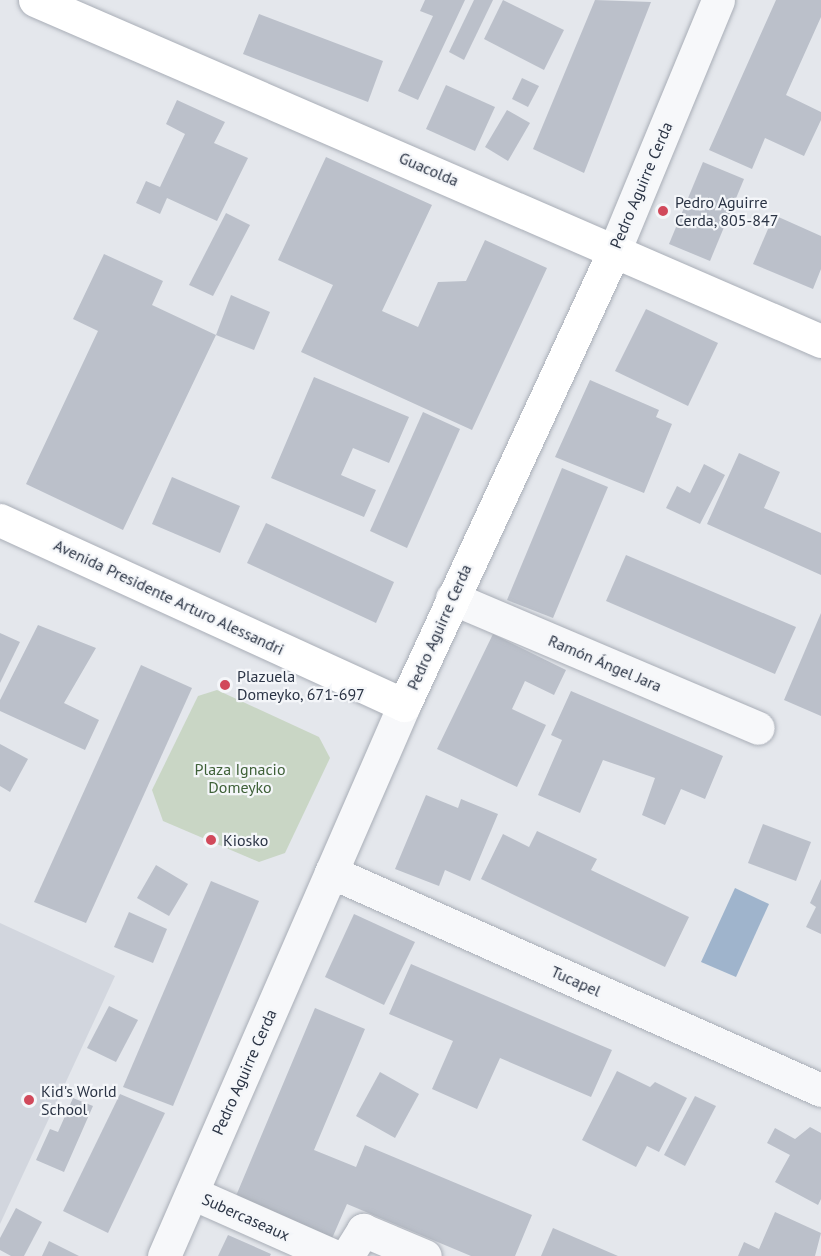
<!DOCTYPE html>
<meta charset="utf-8">
<style>
body{margin:0}
#map{position:relative;width:821px;height:1256px;overflow:hidden;background:#e4e7ec;font-family:"PT Sans",sans-serif}
div>[style]{position:absolute}
.built>*{inset:0;background:#d2d6de}
.green>*{inset:0;background:#c9d6c5}
.water>*{inset:0;background:#9fb4cc}
.building>*{inset:0;background:#bbc0ca}
.roads{filter:drop-shadow(0 0 2px #a9aeb7) drop-shadow(0 0 2px #a9aeb7)}
.minor>*{height:33px;margin:-16.5px;padding:0 16.5px;transform-origin:16.5px;border-radius:16.5px;background:#f7f8fa}
.tertiary>*{height:33px;margin:-16.5px;padding:0 16.5px;transform-origin:16.5px;border-radius:16.5px;background:#f7f8fa}
.secondary>*{height:33px;margin:-16.5px;padding:0 16.5px;transform-origin:16.5px;border-radius:16.5px;background:#fff}
.dots>*{width:16px;height:16px;translate:-50% -50%;box-sizing:border-box;border:3px solid #f4f6f9;border-radius:50%}
span{translate:-50% -50%;white-space:nowrap;text-align:center;line-height:1.15;-webkit-text-stroke:4.5px #f4f6f9;paint-order:stroke}
.street-label{font-size:16px;color:#2b3445}
.poi-label{font-size:16px;color:#2b3445}
.left{translate:0 -50%;text-align:left}
.park-label{font-size:16px;color:#3f6138}
</style>
<div id="map">
<div class="built">
<div style="clip-path:polygon(0 923px,115px 976px,0 1224px)"></div>
</div>
<div class="green">
<div style="clip-path:polygon(217px 690px,319px 737px,330px 758px,285px 853px,259px 862px,163px 821px,152px 790px,198px 696px)"></div>
</div>
<div class="water">
<div style="clip-path:polygon(735px 888px,769px 904px,736px 977px,701px 962px)"></div>
</div>
<div class="building">
<div style="clip-path:polygon(425px 0,465px 0,418px 100px,398px 91px,433px 16px,420px 11px)"></div>
<div style="clip-path:polygon(474px 0,493px 0,464px 60px,449px 52px)"></div>
<div style="clip-path:polygon(503px 0,564px 30px,544px 70px,484px 39px)"></div>
<div style="clip-path:polygon(595px 0,651px 2px,584px 173px,533px 149px)"></div>
<div style="clip-path:polygon(776px 0,821px 0,821px 17px,786px 95px,821px 112px,821px 120px,804px 156px,765px 138px,752px 169px,709px 150px)"></div>
<div style="clip-path:polygon(259px 14px,383px 61px,368px 102px,243px 54px)"></div>
<div style="clip-path:polygon(522px 78px,539px 86px,528px 107px,512px 99px)"></div>
<div style="clip-path:polygon(446px 85px,495px 107px,475px 151px,426px 129px)"></div>
<div style="clip-path:polygon(177px 100px,225px 122px,214px 143px,248px 158px,217px 221px,167px 198px,160px 214px,136px 203px,146px 181px,160px 187px,185px 134px,166px 124px)"></div>
<div style="clip-path:polygon(507px 110px,530px 123px,508px 161px,485px 147px)"></div>
<div style="clip-path:polygon(326px 157px,432px 205px,382px 311px,418px 327px,438px 282px,466px 281px,485px 240px,547px 268px,472px 430px,301px 352px,333px 285px,278px 260px)"></div>
<div style="clip-path:polygon(703px 162px,744px 179px,710px 261px,669px 244px)"></div>
<div style="clip-path:polygon(226px 213px,250px 225px,213px 296px,189px 285px)"></div>
<div style="clip-path:polygon(774px 215px,821px 236px,821px 269px,813px 289px,753px 264px)"></div>
<div style="clip-path:polygon(104px 254px,163px 281px,152px 305px,216px 335px,123px 530px,26px 484px,98px 331px,73px 319px)"></div>
<div style="clip-path:polygon(231px 295px,270px 312px,254px 350px,216px 335px)"></div>
<div style="clip-path:polygon(646px 309px,718px 343px,688px 406px,615px 371px)"></div>
<div style="clip-path:polygon(314px 377px,409px 417px,389px 463px,353px 448px,341px 475px,376px 490px,364px 517px,271px 478px)"></div>
<div style="clip-path:polygon(590px 380px,659px 410px,656px 417px,672px 424px,644px 493px,555px 457px)"></div>
<div style="clip-path:polygon(423px 412px,460px 429px,407px 548px,370px 531px)"></div>
<div style="clip-path:polygon(739px 453px,780px 472px,764px 508px,821px 533px,821px 575px,707px 524px)"></div>
<div style="clip-path:polygon(704px 464px,725px 475px,700px 524px,666px 508px,677px 486px,690px 493px)"></div>
<div style="clip-path:polygon(562px 468px,608px 487px,553px 618px,507px 600px)"></div>
<div style="clip-path:polygon(172px 477px,240px 506px,220px 553px,152px 524px)"></div>
<div style="clip-path:polygon(266px 523px,394px 582px,376px 623px,247px 563px)"></div>
<div style="clip-path:polygon(626px 555px,796px 627px,775px 674px,606px 601px)"></div>
<div style="clip-path:polygon(821px 613px,821px 716px,784px 700px)"></div>
<div style="clip-path:polygon(38px 625px,96px 648px,64px 703px,99px 720px,85px 750px,0 711px,0 700px)"></div>
<div style="clip-path:polygon(0 633px,20px 642px,0 683px)"></div>
<div style="clip-path:polygon(493px 634px,566px 670px,554px 695px,525px 681px,512px 709px,546px 725px,517px 787px,437px 749px)"></div>
<div style="clip-path:polygon(141px 665px,192px 688px,86px 923px,34px 902px)"></div>
<div style="clip-path:polygon(571px 691px,723px 756px,705px 799px,681px 789px,665px 825px,642px 815px,655px 778px,603px 760px,580px 813px,538px 795px,562px 740px,551px 735px)"></div>
<div style="clip-path:polygon(0 744px,28px 759px,10px 792px,0 786px)"></div>
<div style="clip-path:polygon(426px 795px,458px 808px,461px 799px,498px 814px,470px 881px,445px 870px,439px 886px,395px 869px)"></div>
<div style="clip-path:polygon(763px 824px,811px 842px,796px 881px,748px 863px)"></div>
<div style="clip-path:polygon(537px 831px,597px 859px,591px 870px,689px 917px,665px 967px,481px 879px,503px 834px,529px 847px)"></div>
<div style="clip-path:polygon(156px 865px,188px 884px,169px 916px,137px 898px)"></div>
<div style="clip-path:polygon(821px 879px,821px 934px,806px 927px,816px 907px,810px 903px)"></div>
<div style="clip-path:polygon(211px 881px,259px 901px,173px 1106px,123px 1087px)"></div>
<div style="clip-path:polygon(129px 912px,167px 929px,153px 963px,114px 947px)"></div>
<div style="clip-path:polygon(354px 914px,415px 942px,384px 1005px,325px 977px)"></div>
<div style="clip-path:polygon(411px 964px,612px 1050px,591px 1097px,500px 1058px,477px 1109px,432px 1089px,453px 1041px,389px 1014px)"></div>
<div style="clip-path:polygon(109px 1006px,138px 1020px,116px 1062px,87px 1048px)"></div>
<div style="clip-path:polygon(315px 1008px,365px 1029px,314px 1150px,356px 1167px,365px 1145px,532px 1215px,515px 1256px,471px 1256px,347px 1204px,330px 1243px,233px 1203px)"></div>
<div style="clip-path:polygon(617px 1071px,650px 1087px,655px 1082px,687px 1098px,659px 1152px,647px 1146px,636px 1167px,582px 1140px)"></div>
<div style="clip-path:polygon(380px 1072px,419px 1094px,395px 1138px,356px 1116px)"></div>
<div style="clip-path:polygon(120px 1094px,165px 1113px,108px 1233px,63px 1211px)"></div>
<div style="clip-path:polygon(695px 1096px,716px 1106px,685px 1166px,664px 1155px)"></div>
<div style="clip-path:polygon(73px 1098px,93px 1106px,64px 1172px,36px 1160px,50px 1129px,58px 1132px)"></div>
<div style="clip-path:polygon(810px 1127px,821px 1133px,821px 1199px,818px 1205px,775px 1182px,790px 1155px,767px 1143px,775px 1128px,795px 1139px)"></div>
<div style="clip-path:polygon(16px 1208px,42px 1222px,24px 1256px,11px 1256px,0 1250px,0 1238px)"></div>
<div style="clip-path:polygon(775px 1212px,821px 1233px,815px 1256px,738px 1256px,744px 1242px,759px 1249px)"></div>
<div style="clip-path:polygon(553px 1228px,618px 1256px,541px 1256px)"></div>
<div style="clip-path:polygon(228px 1235px,271px 1254px,270px 1256px,218px 1256px)"></div>
<div style="clip-path:polygon(49px 1241px,79px 1256px,42px 1256px)"></div>
</div>
<div class="roads">
<div class="minor">
<div style="left:615px;top:249px;width:269px;rotate:-67.5deg"></div>
<div style="left:452px;top:598px;width:332px;rotate:23deg"></div>
<div style="left:331px;top:872px;width:536px;rotate:23.98deg"></div>
<div style="left:192px;top:1193px;width:155px;rotate:23.9deg"></div>
<div style="left:347px;top:1256px;width:31px;rotate:-58deg"></div>
<div style="left:363px;top:1230px;width:67px;rotate:22.8deg"></div>
</div>
<div class="tertiary">
<div style="left:164px;top:1256px;width:601px;rotate:-66.46deg"></div>
</div>
<div class="secondary">
<div style="left:35px;top:0;width:857px;rotate:23.45deg"></div>
<div style="left:0;top:520px;width:444px;rotate:24.6deg"></div>
<div style="left:404px;top:705px;width:502px;rotate:-65.17deg"></div>
</div>
</div>
<div class="dots">
<div style="left:663px;top:211px;background:#d1495b"></div>
<div style="left:225px;top:685px;background:#d1495b"></div>
<div style="left:211px;top:840px;background:#d1495b"></div>
<div style="left:29px;top:1100px;background:#d1495b"></div>
</div>
<div class="street-label">
<span style="left:429px;top:169px;rotate:23deg">Guacolda</span>
<span style="left:641px;top:185px;rotate:-67deg">Pedro Aguirre Cerda</span>
<span style="left:169px;top:597px;rotate:25deg">Avenida Presidente Arturo Alessandri</span>
<span style="left:439px;top:627px;rotate:-66deg">Pedro Aguirre Cerda</span>
<span style="left:605px;top:663px;rotate:23deg">Ramón Ángel Jara</span>
<span style="left:576px;top:981px;rotate:24deg">Tucapel</span>
<span style="left:244px;top:1072px;rotate:-66deg">Pedro Aguirre Cerda</span>
<span style="left:246px;top:1217px;rotate:24deg">Subercaseaux</span>
</div>
<div class="poi-label">
<span class="left" style="left:675px;top:211px">Pedro Aguirre<br>Cerda, 805-847</span>
<span class="left" style="left:237px;top:685px">Plazuela<br>Domeyko, 671-697</span>
<span class="left" style="left:223px;top:840px">Kiosko</span>
<span class="left" style="left:41px;top:1100px">Kid's World<br>School</span>
</div>
<div class="park-label">
<span style="left:240px;top:778px">Plaza Ignacio<br>Domeyko</span>
</div>
</div>
